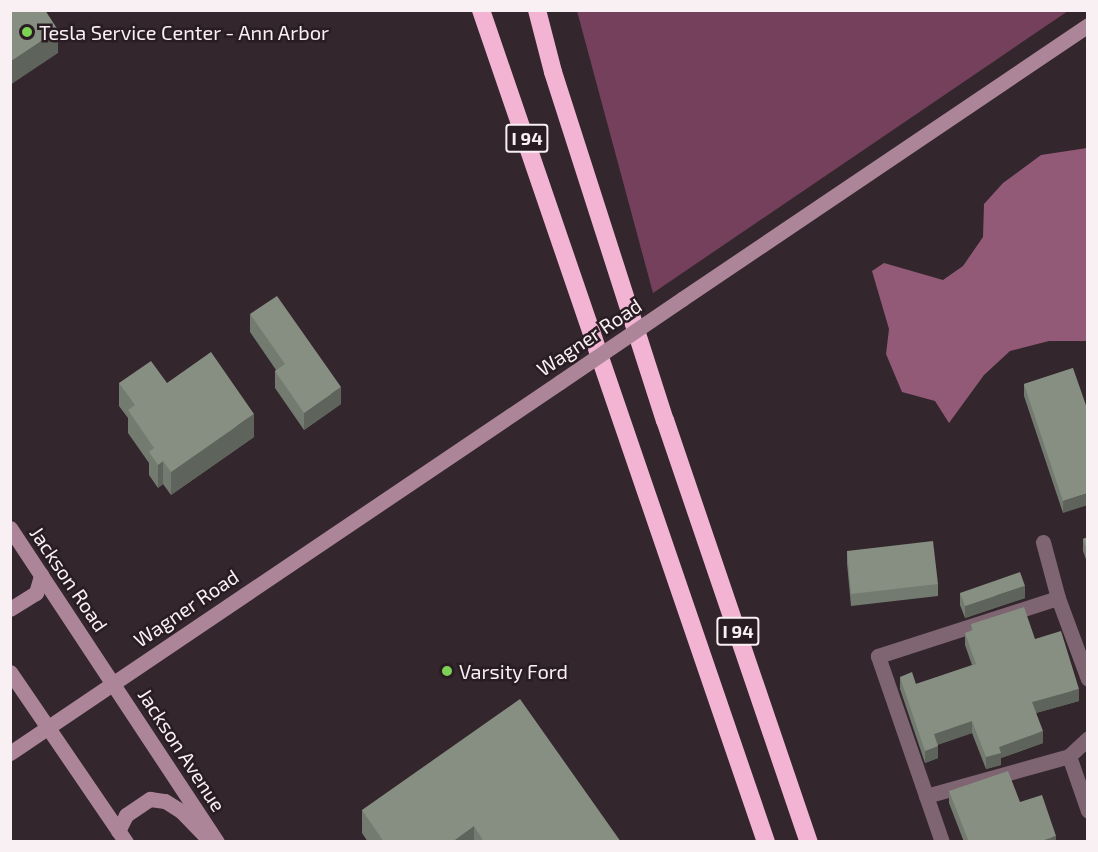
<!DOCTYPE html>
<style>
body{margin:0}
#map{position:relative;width:1098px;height:852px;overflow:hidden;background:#33262d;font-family:"Exo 2",sans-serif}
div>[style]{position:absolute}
.forest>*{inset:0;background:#74405b}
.water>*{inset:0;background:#925a77}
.street>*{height:15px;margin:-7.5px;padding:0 7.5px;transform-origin:7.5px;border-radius:7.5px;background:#7e6571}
.secondary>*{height:15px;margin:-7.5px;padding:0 7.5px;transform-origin:7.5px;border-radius:7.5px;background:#ad8598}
.highway>*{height:18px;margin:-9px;padding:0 9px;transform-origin:9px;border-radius:9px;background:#f3b4d3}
.secondary-bridge>*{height:15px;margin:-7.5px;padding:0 7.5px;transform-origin:7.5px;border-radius:7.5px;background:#ad8598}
.wall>*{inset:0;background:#737b70}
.shaded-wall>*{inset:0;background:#5e645b}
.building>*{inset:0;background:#868f82}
.dots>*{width:16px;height:16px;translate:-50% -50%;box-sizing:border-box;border:3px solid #291d23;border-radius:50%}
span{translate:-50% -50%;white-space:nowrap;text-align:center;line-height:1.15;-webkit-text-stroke:5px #291d23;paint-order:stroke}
.shield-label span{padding:2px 4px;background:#291d23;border:2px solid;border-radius:4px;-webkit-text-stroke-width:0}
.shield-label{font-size:18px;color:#f9f0f4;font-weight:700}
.poi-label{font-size:20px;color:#f9f0f4}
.left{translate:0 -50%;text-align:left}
.street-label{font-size:20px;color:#f9f0f4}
.frame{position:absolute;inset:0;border:12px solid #f9f0f4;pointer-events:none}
</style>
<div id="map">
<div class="forest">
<div style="clip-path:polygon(577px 11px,577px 10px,1068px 11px,653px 293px)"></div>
</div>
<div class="water">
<div style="clip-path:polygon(1087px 148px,1087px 341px,1049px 341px,1010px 351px,984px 375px,949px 423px,935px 401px,902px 392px,886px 354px,889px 329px,872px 271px,884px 263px,943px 280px,963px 266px,983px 237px,984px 204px,1003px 183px,1041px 155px)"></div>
</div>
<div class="street">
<div style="left:1058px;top:598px;width:86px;rotate:69.7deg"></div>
<div style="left:1069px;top:756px;width:58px;rotate:70.9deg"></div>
<div style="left:926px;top:796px;width:148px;rotate:-15.6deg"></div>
<div style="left:1069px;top:756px;width:26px;rotate:-43deg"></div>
<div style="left:942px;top:842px;width:197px;rotate:-109deg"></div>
<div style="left:878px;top:656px;width:189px;rotate:-17.9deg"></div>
<div style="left:1058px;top:598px;width:58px;rotate:-105deg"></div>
</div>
<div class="secondary">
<div style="left:682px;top:299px;width:490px;rotate:-34deg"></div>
<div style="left:10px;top:528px;width:376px;rotate:56.6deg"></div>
<div style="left:10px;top:609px;width:31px;rotate:-32deg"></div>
<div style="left:36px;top:593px;width:19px;rotate:-74deg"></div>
<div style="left:10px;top:672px;width:206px;rotate:55.7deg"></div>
<div style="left:10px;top:753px;width:663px;rotate:-34deg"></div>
<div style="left:118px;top:831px;width:18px;rotate:-63deg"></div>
<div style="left:126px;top:815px;width:29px;rotate:-34deg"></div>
<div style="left:150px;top:799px;width:15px;rotate:8deg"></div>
<div style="left:165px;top:801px;width:19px;rotate:32deg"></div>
<div style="left:181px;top:811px;width:36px;rotate:46deg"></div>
</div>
<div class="highway">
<div style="left:481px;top:10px;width:879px;rotate:71.09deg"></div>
<div style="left:537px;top:10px;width:64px;rotate:75.5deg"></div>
<div style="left:553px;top:72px;width:366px;rotate:72.2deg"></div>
<div style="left:665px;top:420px;width:446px;rotate:71.2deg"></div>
</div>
<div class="secondary-bridge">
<div style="left:560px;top:382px;width:148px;rotate:-34.2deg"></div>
</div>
<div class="wall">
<div style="clip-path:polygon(250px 314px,341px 404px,304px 430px,275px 388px,275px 371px,276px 370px,250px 332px)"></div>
<div style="clip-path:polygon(1073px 368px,1063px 513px,1024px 396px,1024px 384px)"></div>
<div style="clip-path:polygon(119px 383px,167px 383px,254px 437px,171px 495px,163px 484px,158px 488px,149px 475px,149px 463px,128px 433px,128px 418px,119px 406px)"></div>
<div style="clip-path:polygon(1088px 537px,1088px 565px,1083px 551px,1083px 539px)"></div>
<div style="clip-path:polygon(847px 551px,938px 584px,938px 596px,851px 606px,847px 563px)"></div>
<div style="clip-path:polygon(960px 593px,1025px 598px,965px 618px,960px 605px)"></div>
<div style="clip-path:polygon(971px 624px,1035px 639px,1079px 701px,1036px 713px,1043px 743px,1001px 758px,1001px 765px,986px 769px,972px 733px,937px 745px,938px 758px,925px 763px,900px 689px,900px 677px,916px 684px,972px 665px,965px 645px,965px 633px,971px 631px)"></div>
<div style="clip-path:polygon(949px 791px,1020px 802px,1056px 842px,964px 842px,949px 803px)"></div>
<div style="clip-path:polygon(362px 810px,621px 842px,368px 842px,362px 833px)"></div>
</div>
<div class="shaded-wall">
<div style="clip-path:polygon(58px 30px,58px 53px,10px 85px,10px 62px)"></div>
<div style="clip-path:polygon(341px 387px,341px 404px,304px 430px,304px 413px)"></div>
<div style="clip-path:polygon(254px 414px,254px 437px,171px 495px,171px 472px)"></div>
<div style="clip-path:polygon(163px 461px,163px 484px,158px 488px,158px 465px)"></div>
<div style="clip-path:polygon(1088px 493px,1088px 505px,1063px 513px,1063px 501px)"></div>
<div style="clip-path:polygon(1025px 586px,1025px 598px,965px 618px,965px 606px)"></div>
<div style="clip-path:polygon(1079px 689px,1079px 701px,1032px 714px,1032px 702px)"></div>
<div style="clip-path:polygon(972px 721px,972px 733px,934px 746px,934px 734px)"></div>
<div style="clip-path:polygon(1043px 731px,1043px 743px,1001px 758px,1001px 765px,986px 769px,986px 757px,999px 747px)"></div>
<div style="clip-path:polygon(938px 746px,938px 758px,925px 763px,925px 751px)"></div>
<div style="clip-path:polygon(474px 826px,474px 842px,452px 842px)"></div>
<div style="clip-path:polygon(1056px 836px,1056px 842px,1038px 842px)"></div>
</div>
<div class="building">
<div style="clip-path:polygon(10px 10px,45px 10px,58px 30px,10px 62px)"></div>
<div style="clip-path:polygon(277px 296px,341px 387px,304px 413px,275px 371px,285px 364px,250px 314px)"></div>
<div style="clip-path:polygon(211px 352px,254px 414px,171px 472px,163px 461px,158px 465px,149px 452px,154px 448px,128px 410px,135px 405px,119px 383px,151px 361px,167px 383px)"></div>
<div style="clip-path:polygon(1073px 368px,1088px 411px,1088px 493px,1063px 501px,1024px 384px)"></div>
<div style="clip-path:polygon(1088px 537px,1088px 553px,1083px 539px)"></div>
<div style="clip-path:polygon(933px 541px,938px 584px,851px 594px,847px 551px)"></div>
<div style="clip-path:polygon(1020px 572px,1025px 586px,965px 606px,960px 593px)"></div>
<div style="clip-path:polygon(1024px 607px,1035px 639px,1061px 631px,1079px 689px,1032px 702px,1043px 731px,999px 747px,1001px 753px,986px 757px,972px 721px,934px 734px,938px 746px,925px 751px,900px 677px,912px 672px,916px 684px,976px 664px,965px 633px,973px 630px,971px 624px)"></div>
<div style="clip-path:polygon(520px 699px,621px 842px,484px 842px,474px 826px,452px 842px,384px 842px,362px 810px)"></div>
<div style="clip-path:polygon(1008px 771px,1020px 802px,1042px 795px,1056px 836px,1038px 842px,969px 842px,949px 791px)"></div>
</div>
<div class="dots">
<div style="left:27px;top:32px;background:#7dd154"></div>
<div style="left:447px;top:671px;background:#7dd154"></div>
</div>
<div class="shield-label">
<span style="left:527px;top:138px">I 94</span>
<span style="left:738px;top:631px">I 94</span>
</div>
<div class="poi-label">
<span class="left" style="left:39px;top:32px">Tesla Service Center - Ann Arbor</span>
<span class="left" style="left:459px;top:671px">Varsity Ford</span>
</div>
<div class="street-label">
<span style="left:589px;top:337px;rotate:-34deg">Wagner Road</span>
<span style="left:69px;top:579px;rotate:56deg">Jackson Road</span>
<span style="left:186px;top:608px;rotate:-34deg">Wagner Road</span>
<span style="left:182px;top:750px;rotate:57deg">Jackson Avenue</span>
</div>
<div class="frame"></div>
</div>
